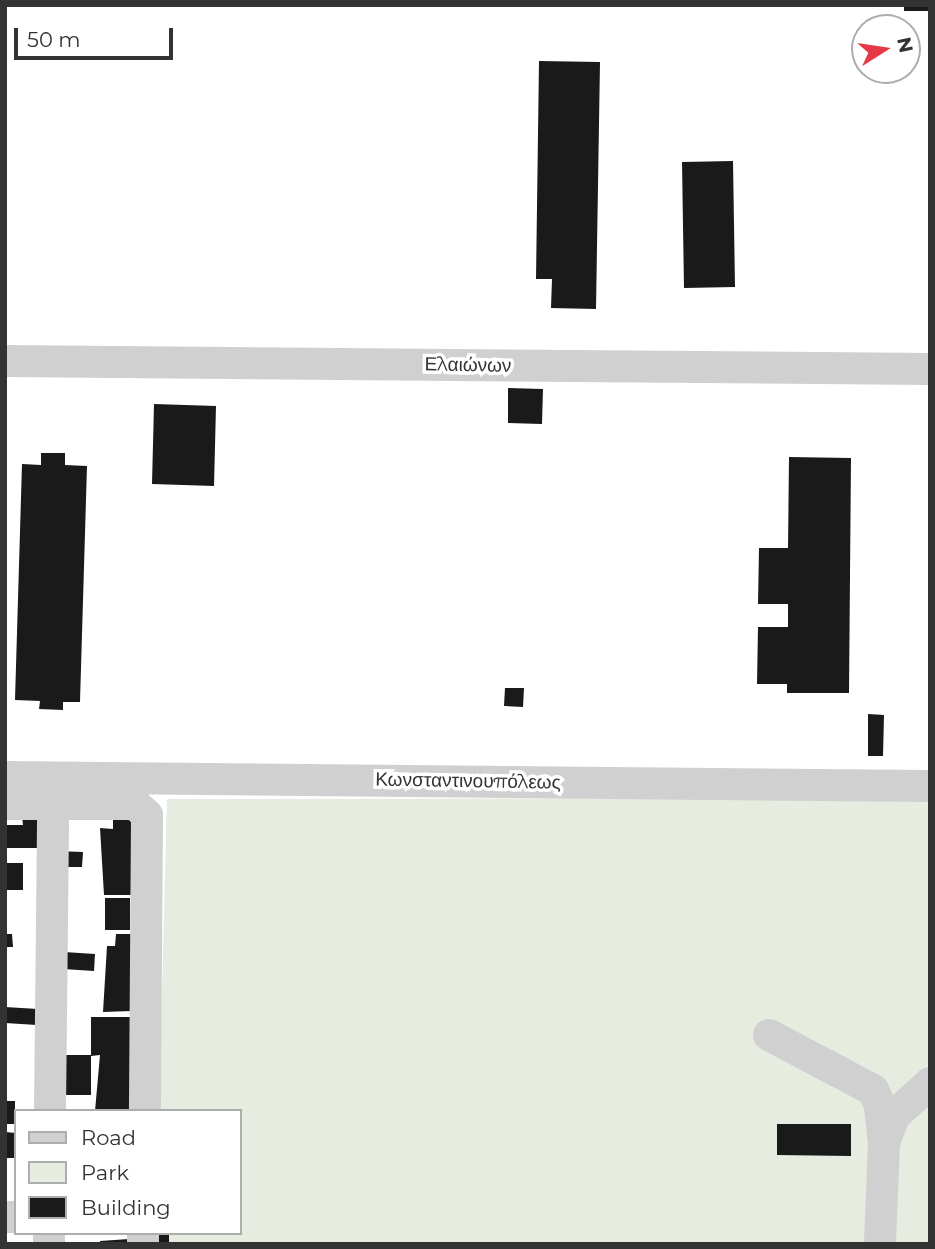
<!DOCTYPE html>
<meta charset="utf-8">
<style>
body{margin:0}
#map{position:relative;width:935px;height:1249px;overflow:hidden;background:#fff;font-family:Montserrat,sans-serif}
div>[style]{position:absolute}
.green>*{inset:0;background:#e6ecdf}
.building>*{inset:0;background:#1a1a1a}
.minor>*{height:32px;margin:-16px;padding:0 16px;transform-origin:16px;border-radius:16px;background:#d0d0d0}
span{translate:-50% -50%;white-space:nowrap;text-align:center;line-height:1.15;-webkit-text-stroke:7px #fff;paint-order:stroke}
.street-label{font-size:19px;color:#333}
.frame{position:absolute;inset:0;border:7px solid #333;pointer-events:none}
.legend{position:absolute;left:14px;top:1109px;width:228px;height:126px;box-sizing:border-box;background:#fff;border:2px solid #adadad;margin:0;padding:9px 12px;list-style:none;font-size:21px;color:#333}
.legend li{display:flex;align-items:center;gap:14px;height:35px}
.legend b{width:35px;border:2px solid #adadad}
.north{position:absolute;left:851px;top:14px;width:70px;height:70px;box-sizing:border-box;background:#fff;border:2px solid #adadad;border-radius:50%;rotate:78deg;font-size:19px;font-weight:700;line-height:28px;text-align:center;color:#333}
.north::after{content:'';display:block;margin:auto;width:24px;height:32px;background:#e63946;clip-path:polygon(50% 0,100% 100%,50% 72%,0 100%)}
.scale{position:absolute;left:14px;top:28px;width:159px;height:32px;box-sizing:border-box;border:4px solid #333;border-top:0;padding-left:9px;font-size:21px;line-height:24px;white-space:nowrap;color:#333;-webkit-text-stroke:5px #fff;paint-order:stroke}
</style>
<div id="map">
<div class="green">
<div style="clip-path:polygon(930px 798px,930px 1244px,156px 1244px,156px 1233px,240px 1233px,240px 1111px,159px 1111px,167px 799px)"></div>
</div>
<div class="building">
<div style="clip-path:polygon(904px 5px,930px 5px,930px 11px,904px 11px)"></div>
<div style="clip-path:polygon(539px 61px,600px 62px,596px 309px,551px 308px,552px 279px,536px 279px)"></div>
<div style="clip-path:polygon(733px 161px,735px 287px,684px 288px,682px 162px)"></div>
<div style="clip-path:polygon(508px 388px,543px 389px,542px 424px,508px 423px)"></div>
<div style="clip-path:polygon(154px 404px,216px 406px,214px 486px,152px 484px)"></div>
<div style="clip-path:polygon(41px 453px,65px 453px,65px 465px,87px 466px,80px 702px,63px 702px,63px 710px,39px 709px,40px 701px,15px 700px,22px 464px,41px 465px)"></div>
<div style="clip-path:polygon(789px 457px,851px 458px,849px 693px,787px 693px,787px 684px,757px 684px,758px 627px,788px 627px,788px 604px,758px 604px,759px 548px,788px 548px)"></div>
<div style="clip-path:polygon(505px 688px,524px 688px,523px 707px,504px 706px)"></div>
<div style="clip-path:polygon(868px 714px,884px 715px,883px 756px,868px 756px)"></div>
<div style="clip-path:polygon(22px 816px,38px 816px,39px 848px,5px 848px,5px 825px,23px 825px)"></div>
<div style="clip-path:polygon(113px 818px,133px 819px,132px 895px,104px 895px,100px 828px,113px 829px)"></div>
<div style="clip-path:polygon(56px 851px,83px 852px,82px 867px,55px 867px)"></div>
<div style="clip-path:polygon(5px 863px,23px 863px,23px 890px,5px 890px)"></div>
<div style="clip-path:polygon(105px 898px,130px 898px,130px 930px,105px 930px)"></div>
<div style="clip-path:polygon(5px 934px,12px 934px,13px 947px,5px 947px)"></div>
<div style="clip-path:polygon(116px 934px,133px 934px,131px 1011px,103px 1012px,107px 946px,115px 946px)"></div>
<div style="clip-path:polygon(64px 952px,95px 954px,94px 971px,63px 969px)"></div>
<div style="clip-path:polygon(5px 1007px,38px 1009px,37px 1025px,5px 1023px)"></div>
<div style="clip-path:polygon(91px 1017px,130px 1017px,130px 1095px,135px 1111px,95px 1111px,100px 1055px,91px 1056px,91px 1095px,57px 1095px,57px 1055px,91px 1055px)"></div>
<div style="clip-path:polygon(5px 1101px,15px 1101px,15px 1124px,5px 1124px)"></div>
<div style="clip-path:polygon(777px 1124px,851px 1124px,851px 1156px,777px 1155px)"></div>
<div style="clip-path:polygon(5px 1132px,16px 1133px,16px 1158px,5px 1158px)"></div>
<div style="clip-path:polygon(145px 1233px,169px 1233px,169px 1244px,145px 1244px)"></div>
<div style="clip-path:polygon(129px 1239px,130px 1244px,100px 1244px,100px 1241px)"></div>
</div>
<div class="minor">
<div style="left:5px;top:361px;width:925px;rotate:0.5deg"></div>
<div style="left:5px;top:777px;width:925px;rotate:0.56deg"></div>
<div style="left:5px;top:804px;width:130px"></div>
<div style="left:135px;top:804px;width:16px;rotate:43deg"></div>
<div style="left:147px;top:815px;width:296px;rotate:90.4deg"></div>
<div style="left:769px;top:1035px;width:118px;rotate:27.9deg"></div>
<div style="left:873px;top:1090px;width:17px;rotate:66deg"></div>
<div style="left:880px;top:1106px;width:37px;rotate:84deg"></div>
<div style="left:884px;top:1143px;width:101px;rotate:92.3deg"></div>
<div style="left:50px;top:1111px;width:306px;rotate:-89.4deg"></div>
<div style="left:884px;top:1143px;width:29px;rotate:-70deg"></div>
<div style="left:894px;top:1116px;width:49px;rotate:-42.5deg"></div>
<div style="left:5px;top:1217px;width:11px"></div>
<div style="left:49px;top:1244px;width:11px;rotate:-90deg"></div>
<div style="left:143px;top:1244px;width:11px;rotate:-90deg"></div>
</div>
<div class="street-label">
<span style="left:468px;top:365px;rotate:1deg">Ελαιώνων</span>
<span style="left:468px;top:781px;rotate:1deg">Κωνσταντινουπόλεως</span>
</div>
<div class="frame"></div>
<ul class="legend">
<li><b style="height:9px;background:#d0d0d0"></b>Road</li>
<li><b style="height:19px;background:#e6ecdf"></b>Park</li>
<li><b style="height:19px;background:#1a1a1a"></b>Building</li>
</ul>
<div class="north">N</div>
<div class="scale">50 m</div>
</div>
